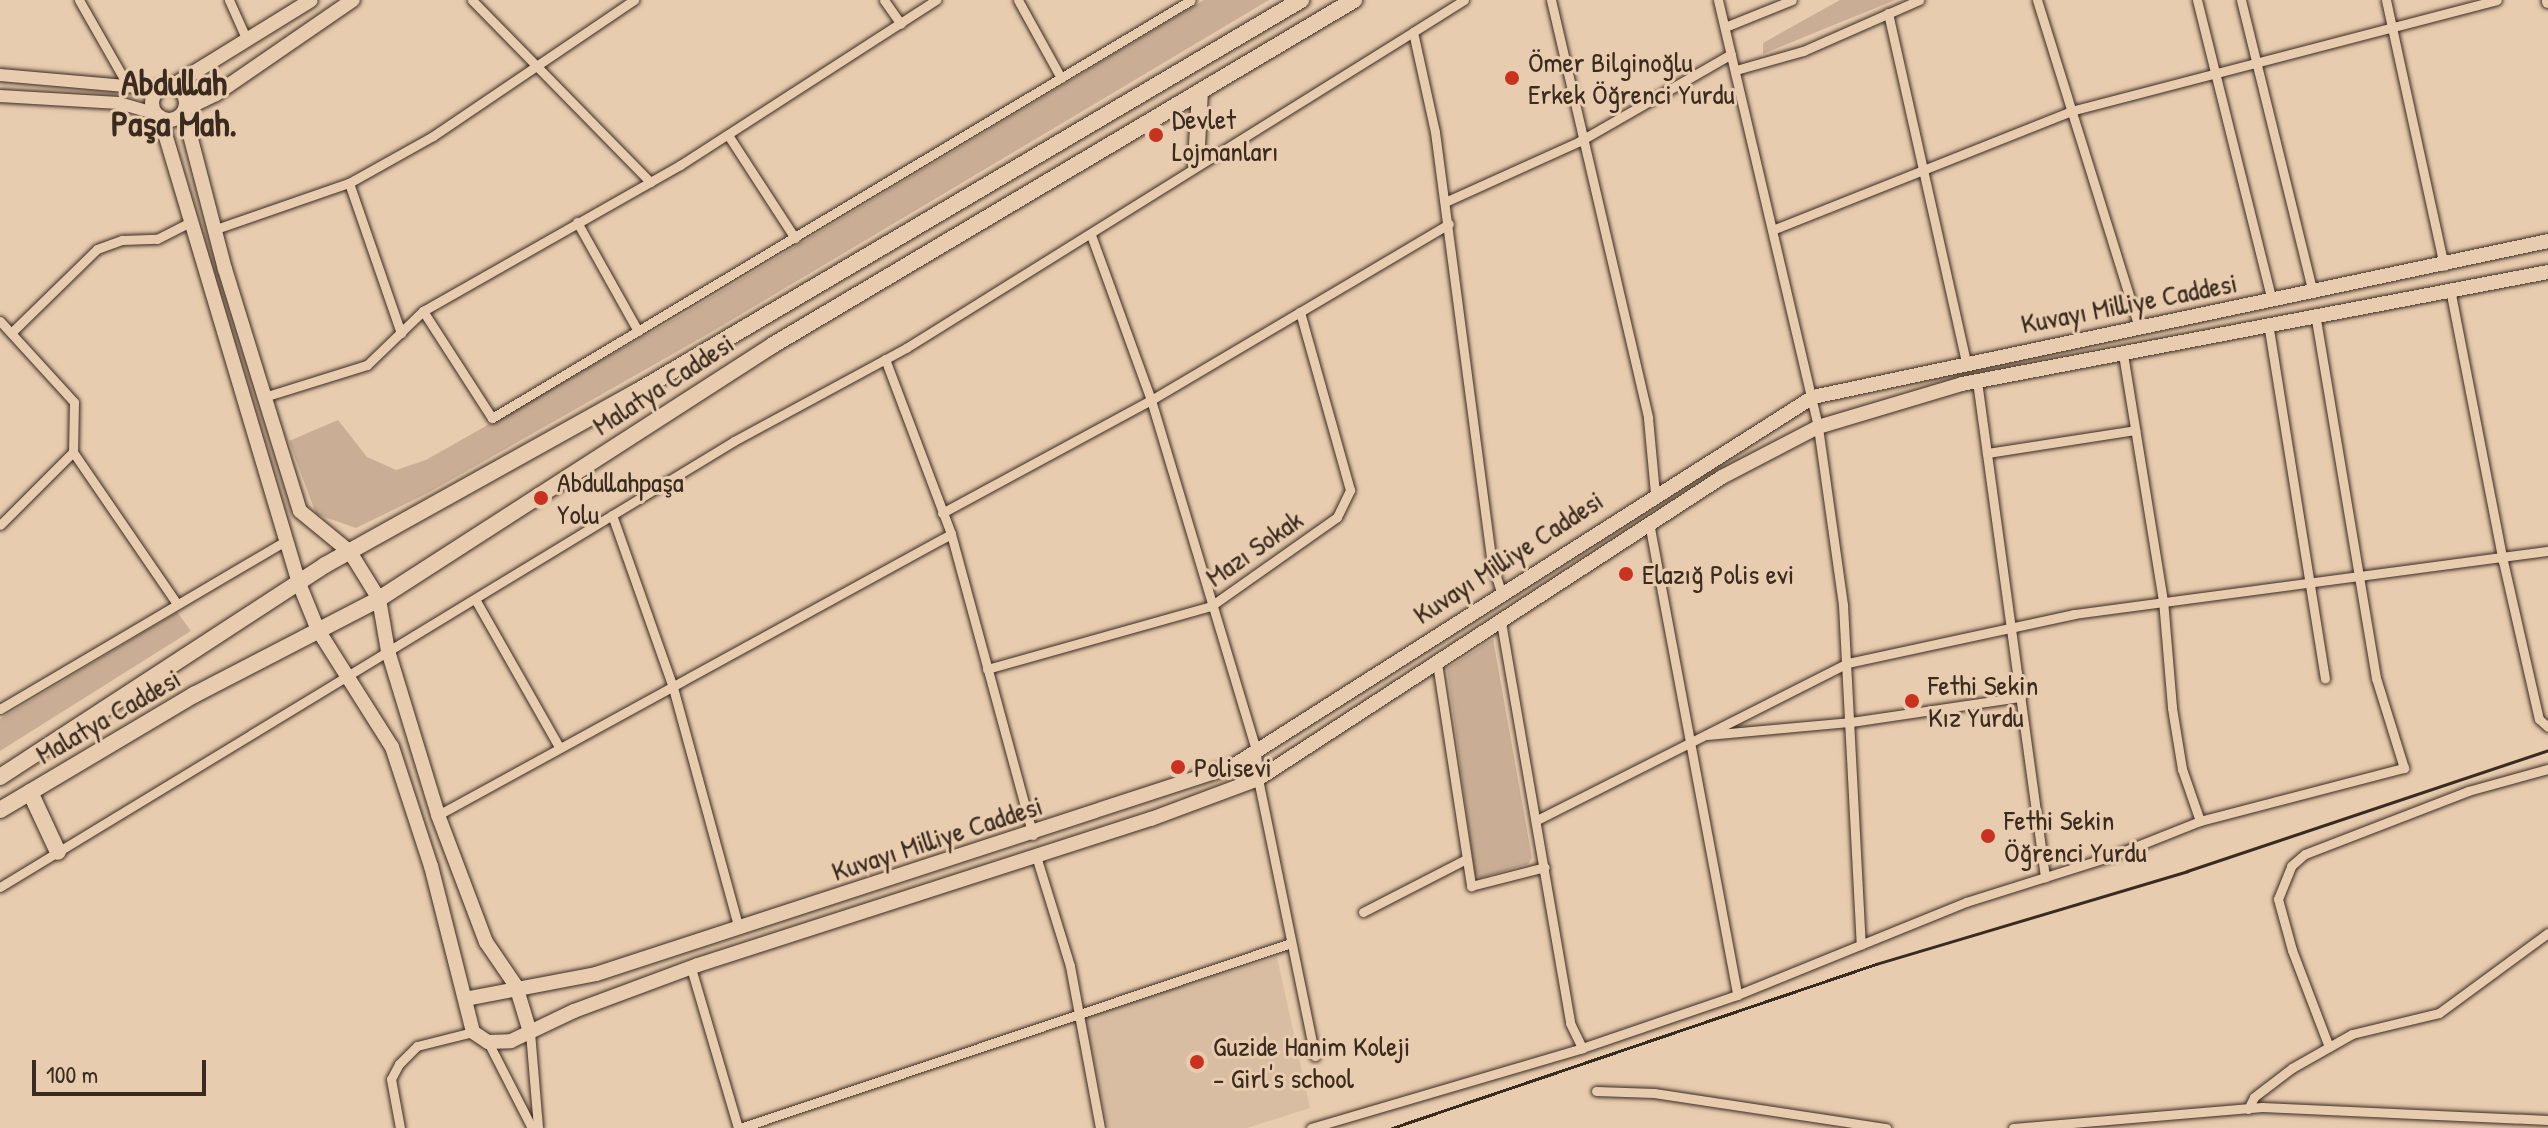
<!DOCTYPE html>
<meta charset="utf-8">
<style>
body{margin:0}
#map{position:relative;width:2548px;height:1128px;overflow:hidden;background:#e8ccaf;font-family:"Patrick Hand",sans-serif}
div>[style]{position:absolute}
.built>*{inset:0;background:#d8bda2}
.green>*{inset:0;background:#c9ae95}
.roads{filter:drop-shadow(0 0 2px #3b2a1e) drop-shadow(0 0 2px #3b2a1e)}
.minor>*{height:9px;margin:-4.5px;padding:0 4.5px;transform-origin:4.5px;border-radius:4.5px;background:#e8ccaf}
.tertiary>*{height:12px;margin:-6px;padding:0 6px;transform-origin:6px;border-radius:6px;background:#e8ccaf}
.secondary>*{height:14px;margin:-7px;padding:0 7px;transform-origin:7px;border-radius:7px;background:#e8ccaf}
.secondary>.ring{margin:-7px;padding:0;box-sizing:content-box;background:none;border:14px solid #e8ccaf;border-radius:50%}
.trunk>*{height:16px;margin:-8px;padding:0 8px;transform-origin:8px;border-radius:8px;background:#e8ccaf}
.rail>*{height:3px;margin:-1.5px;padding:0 1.5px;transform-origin:1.5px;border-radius:1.5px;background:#3b2a1e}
.dots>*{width:22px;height:22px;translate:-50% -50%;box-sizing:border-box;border:4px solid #e8ccaf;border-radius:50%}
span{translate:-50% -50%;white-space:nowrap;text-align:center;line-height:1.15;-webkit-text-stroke:6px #e8ccaf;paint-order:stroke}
.poi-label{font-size:28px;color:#3b2a1e}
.left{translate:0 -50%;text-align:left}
.street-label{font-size:28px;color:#3b2a1e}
.district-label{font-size:36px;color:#3b2a1e;font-weight:700}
.scale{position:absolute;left:32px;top:1060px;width:174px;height:36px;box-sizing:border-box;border:4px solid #3b2a1e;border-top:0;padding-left:10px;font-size:24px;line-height:28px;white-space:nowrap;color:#3b2a1e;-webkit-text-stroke:6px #e8ccaf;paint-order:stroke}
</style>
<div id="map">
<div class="built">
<div style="clip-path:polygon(1277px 957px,1310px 1108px,1247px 1128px,1108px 1128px,1085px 1016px)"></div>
</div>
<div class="green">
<div style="clip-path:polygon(1204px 0,1269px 0,708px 334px,428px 493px,356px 528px,316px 514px,289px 441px,338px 420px,367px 457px,396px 470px,426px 460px,685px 313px)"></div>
<div style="clip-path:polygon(1840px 0,1895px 0,1763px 54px,1763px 43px)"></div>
<div style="clip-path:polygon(177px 612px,191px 631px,0 751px,0 719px)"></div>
<div style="clip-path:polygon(1493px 639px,1532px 858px,1528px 864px,1480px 878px,1475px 875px,1447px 668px)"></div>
</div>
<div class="roads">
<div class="minor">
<div style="left:79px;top:0;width:97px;rotate:60.3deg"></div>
<div style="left:229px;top:0;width:42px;rotate:65.9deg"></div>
<div style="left:472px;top:0;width:255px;rotate:45.6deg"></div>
<div style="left:884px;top:0;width:29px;rotate:55deg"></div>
<div style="left:1018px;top:0;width:89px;rotate:61.1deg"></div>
<div style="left:1464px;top:0;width:60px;rotate:147.9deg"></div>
<div style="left:1413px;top:32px;width:102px;rotate:77.6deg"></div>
<div style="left:1435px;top:132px;width:436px;rotate:82.5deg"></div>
<div style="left:1492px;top:564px;width:29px;rotate:72deg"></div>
<div style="left:1551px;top:0;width:429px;rotate:76.9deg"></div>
<div style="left:1648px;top:418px;width:76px;rotate:84.7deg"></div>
<div style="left:1718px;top:0;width:439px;rotate:76.8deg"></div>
<div style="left:1818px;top:427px;width:180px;rotate:82deg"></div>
<div style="left:1843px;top:605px;width:340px;rotate:87deg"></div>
<div style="left:2037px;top:0;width:343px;rotate:72.7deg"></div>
<div style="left:2197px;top:0;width:310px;rotate:76deg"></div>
<div style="left:2241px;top:0;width:302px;rotate:76.2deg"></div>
<div style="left:2386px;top:0;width:272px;rotate:77.7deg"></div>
<div style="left:1888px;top:13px;width:359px;rotate:77.4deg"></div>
<div style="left:1725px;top:27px;width:72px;rotate:-21.9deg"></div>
<div style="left:1736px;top:70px;width:70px;rotate:-15.8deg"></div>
<div style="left:1803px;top:51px;width:127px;rotate:-23.7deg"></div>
<div style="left:728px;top:135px;width:123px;rotate:57deg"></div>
<div style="left:349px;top:183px;width:159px;rotate:70.9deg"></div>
<div style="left:1445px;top:202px;width:148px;rotate:-24.3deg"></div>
<div style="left:1580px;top:141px;width:174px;rotate:-29.9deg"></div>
<div style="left:577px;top:222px;width:125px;rotate:60.8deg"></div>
<div style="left:216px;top:229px;width:141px;rotate:-19.1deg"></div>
<div style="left:349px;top:183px;width:96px;rotate:-29.2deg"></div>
<div style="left:433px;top:136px;width:243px;rotate:-34.1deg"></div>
<div style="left:1775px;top:229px;width:319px;rotate:-21.7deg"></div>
<div style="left:2071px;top:111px;width:440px;rotate:-14.6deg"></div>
<div style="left:1091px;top:235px;width:176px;rotate:70deg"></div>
<div style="left:1151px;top:400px;width:366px;rotate:73.3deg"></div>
<div style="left:1256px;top:751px;width:28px;rotate:86deg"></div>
<div style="left:1258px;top:779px;width:283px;rotate:78.4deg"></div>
<div style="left:2450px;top:289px;width:277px;rotate:79deg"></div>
<div style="left:2503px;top:561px;width:162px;rotate:77.2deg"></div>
<div style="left:2539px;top:719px;width:12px;rotate:42deg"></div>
<div style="left:423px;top:311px;width:127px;rotate:57.2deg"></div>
<div style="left:492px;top:418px;width:814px;rotate:-30.88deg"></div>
<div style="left:0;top:321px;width:110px;rotate:47.6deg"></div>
<div style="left:74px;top:402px;width:50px;rotate:91.1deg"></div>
<div style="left:73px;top:452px;width:103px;rotate:135deg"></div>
<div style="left:2268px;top:323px;width:360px;rotate:80.9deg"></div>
<div style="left:12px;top:332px;width:119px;rotate:-44.3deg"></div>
<div style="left:97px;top:249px;width:27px;rotate:-20deg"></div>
<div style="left:122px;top:240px;width:35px;rotate:-2deg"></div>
<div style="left:157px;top:239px;width:38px;rotate:-27deg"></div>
<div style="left:2123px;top:354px;width:249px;rotate:80.8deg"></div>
<div style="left:2163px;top:600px;width:108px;rotate:85.2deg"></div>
<div style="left:2172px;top:708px;width:62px;rotate:80.7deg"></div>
<div style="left:2182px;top:769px;width:55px;rotate:70.9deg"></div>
<div style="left:885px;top:359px;width:187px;rotate:69.3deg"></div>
<div style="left:951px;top:534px;width:312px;rotate:74.8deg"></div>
<div style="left:1977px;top:381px;width:501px;rotate:82.19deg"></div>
<div style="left:264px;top:397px;width:108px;rotate:-17.3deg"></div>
<div style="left:367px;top:365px;width:78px;rotate:-44deg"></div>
<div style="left:423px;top:311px;width:296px;rotate:-29.6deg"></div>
<div style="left:680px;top:165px;width:305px;rotate:-32.8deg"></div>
<div style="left:73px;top:452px;width:184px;rotate:55.6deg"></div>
<div style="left:1987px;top:453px;width:150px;rotate:-8.8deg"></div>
<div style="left:942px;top:513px;width:238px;rotate:-28.4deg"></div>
<div style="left:1151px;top:400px;width:346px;rotate:-30.6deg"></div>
<div style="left:612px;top:515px;width:179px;rotate:70.5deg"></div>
<div style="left:672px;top:684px;width:254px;rotate:74.7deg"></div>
<div style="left:1650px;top:528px;width:475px;rotate:79.4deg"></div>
<div style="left:475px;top:599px;width:170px;rotate:60.4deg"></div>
<div style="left:1501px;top:622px;width:407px;rotate:80.2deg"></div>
<div style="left:1570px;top:1023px;width:28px;rotate:64deg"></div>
<div style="left:1437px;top:663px;width:226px;rotate:81.3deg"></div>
<div style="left:1471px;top:886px;width:76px;rotate:-14.4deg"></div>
<div style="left:987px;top:669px;width:233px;rotate:-15.7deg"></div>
<div style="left:1211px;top:606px;width:154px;rotate:-35.2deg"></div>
<div style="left:1337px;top:517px;width:30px;rotate:-64deg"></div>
<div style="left:1350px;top:490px;width:185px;rotate:-105.7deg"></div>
<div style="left:0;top:709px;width:331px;rotate:-30.5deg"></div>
<div style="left:1707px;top:735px;width:145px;rotate:-5.2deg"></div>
<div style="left:1851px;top:722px;width:172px;rotate:-8.4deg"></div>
<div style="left:438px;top:815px;width:585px;rotate:-28.71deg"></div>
<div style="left:1537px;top:820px;width:348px;rotate:-26.8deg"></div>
<div style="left:1848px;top:663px;width:231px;rotate:-12.2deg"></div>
<div style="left:2074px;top:614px;width:478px;rotate:-7.6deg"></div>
<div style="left:1036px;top:856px;width:115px;rotate:72.8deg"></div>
<div style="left:1070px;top:966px;width:165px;rotate:79.5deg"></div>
<div style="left:0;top:887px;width:859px;rotate:-31.28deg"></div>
<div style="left:734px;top:441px;width:196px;rotate:-28.4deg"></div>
<div style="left:906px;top:348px;width:597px;rotate:-31.93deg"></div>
<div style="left:1363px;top:912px;width:116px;rotate:-27.2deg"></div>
<div style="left:691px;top:968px;width:167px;rotate:73.6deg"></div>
<div style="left:530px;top:1032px;width:96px;rotate:85.2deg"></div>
<div style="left:488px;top:1042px;width:97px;rotate:62.9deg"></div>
<div style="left:2329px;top:1047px;width:104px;rotate:-110.9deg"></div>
<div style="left:2292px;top:950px;width:53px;rotate:-105.4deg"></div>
<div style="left:2278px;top:899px;width:35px;rotate:-68deg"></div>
<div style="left:2291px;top:866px;width:18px;rotate:-41deg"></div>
<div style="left:2305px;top:854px;width:175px;rotate:-21.1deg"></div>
<div style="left:2468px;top:791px;width:83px;rotate:-15.4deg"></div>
<div style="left:1596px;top:1091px;width:58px;rotate:2deg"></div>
<div style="left:1654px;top:1093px;width:235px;rotate:8.6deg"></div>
<div style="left:2248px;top:1109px;width:13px;rotate:-63deg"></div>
<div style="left:2254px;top:1097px;width:48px;rotate:-37.3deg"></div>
<div style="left:2292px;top:1068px;width:69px;rotate:-29.5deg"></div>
<div style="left:2352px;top:1034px;width:89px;rotate:-13.6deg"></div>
<div style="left:2439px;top:1013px;width:135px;rotate:-36.3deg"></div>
<div style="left:400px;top:1128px;width:50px;rotate:-100.4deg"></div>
<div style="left:391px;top:1079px;width:17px;rotate:-62deg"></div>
<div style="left:399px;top:1064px;width:25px;rotate:-45deg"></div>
<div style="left:417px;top:1046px;width:58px;rotate:-14deg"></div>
<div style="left:740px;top:1128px;width:581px;rotate:-18.56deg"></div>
<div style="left:1311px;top:1128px;width:283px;rotate:-16.4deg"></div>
<div style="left:1582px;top:1048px;width:164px;rotate:-18.9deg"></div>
<div style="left:1737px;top:995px;width:247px;rotate:-22.1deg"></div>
<div style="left:1966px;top:902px;width:153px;rotate:-17.5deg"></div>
<div style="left:2112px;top:856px;width:95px;rotate:-21.7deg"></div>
<div style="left:2200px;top:821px;width:211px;rotate:-14.6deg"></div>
<div style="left:2404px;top:768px;width:94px;rotate:-107.3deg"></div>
<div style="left:2376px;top:678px;width:368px;rotate:-99.5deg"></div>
<div style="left:2013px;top:1128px;width:250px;rotate:-4.8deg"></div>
<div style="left:2262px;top:1107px;width:286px;rotate:2.6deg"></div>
</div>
<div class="tertiary">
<div style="left:2548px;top:0;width:2px;rotate:90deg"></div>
<div style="left:0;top:75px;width:160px;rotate:5deg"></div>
<div style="left:0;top:96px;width:119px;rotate:3.4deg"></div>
<div style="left:119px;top:103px;width:37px;rotate:16deg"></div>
</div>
<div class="secondary">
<div style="left:172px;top:86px;width:163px;rotate:-31.7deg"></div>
<div class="ring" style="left:152px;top:86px;width:20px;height:20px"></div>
<div style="left:185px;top:109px;width:34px;rotate:-26deg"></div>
<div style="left:216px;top:94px;width:166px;rotate:-34.5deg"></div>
<div style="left:184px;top:112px;width:162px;rotate:75.4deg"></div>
<div style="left:225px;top:269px;width:253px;rotate:72.8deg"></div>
<div style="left:300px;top:511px;width:65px;rotate:39.4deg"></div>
<div style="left:350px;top:552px;width:55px;rotate:58.3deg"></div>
<div style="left:379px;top:599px;width:53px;rotate:80.2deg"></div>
<div style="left:388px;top:651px;width:171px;rotate:73deg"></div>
<div style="left:438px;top:815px;width:136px;rotate:69.3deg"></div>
<div style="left:486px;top:942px;width:53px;rotate:55.7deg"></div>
<div style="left:516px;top:986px;width:48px;rotate:73.1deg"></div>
<div style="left:160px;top:117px;width:484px;rotate:73.4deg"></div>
<div style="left:298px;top:581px;width:53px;rotate:67.8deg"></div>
<div style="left:318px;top:630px;width:138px;rotate:57.7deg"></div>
<div style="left:392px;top:747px;width:125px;rotate:71.9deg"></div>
<div style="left:431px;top:866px;width:171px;rotate:75.8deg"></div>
<div style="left:473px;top:1032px;width:18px;rotate:34deg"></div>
<div style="left:488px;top:1042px;width:23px;rotate:-2deg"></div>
<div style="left:511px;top:1041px;width:70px;rotate:-25.5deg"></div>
<div style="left:574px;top:1011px;width:132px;rotate:-20.4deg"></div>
<div style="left:698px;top:965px;width:476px;rotate:-17.9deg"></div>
<div style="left:1151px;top:819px;width:114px;rotate:-20.5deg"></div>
<div style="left:1258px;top:779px;width:554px;rotate:-33.06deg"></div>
<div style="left:1722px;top:477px;width:108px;rotate:-27.5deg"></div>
<div style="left:1818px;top:427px;width:150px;rotate:-16.6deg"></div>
<div style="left:1962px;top:384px;width:597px;rotate:-10.82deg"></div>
<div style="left:465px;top:999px;width:133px;rotate:-10.8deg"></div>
<div style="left:596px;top:974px;width:670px;rotate:-18.08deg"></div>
<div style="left:1233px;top:766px;width:687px;rotate:-32.46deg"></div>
<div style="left:1813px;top:397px;width:751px;rotate:-11.98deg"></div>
</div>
<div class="trunk">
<div style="left:1196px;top:163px;width:71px;rotate:-86.8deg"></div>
<div style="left:0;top:777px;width:388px;rotate:-33.1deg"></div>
<div style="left:325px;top:565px;width:358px;rotate:-29.1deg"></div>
<div style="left:638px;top:391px;width:770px;rotate:-30.53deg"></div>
<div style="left:30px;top:792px;width:66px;rotate:65deg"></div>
<div style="left:0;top:810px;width:226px;rotate:-30.7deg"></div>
<div style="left:194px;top:695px;width:208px;rotate:-27.4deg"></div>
<div style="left:379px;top:599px;width:469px;rotate:-32.8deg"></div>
<div style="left:773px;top:345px;width:676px;rotate:-30.7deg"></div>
</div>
</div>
<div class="rail">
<div style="left:1392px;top:1128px;width:511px;rotate:-18.72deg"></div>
<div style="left:1876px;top:964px;width:325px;rotate:-16.6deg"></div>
<div style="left:2187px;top:871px;width:381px;rotate:-18.5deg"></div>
</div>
<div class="dots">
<div style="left:1512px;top:78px;background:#c8321e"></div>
<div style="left:1156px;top:135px;background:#c8321e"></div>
<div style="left:541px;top:498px;background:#c8321e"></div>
<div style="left:1626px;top:574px;background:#c8321e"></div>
<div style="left:1912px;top:701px;background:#c8321e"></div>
<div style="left:1178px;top:767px;background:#c8321e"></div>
<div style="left:1988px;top:836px;background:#c8321e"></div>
<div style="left:1197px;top:1062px;background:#c8321e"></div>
</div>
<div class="poi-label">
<span class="left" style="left:1528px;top:78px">Ömer Bilginoğlu<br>Erkek Öğrenci Yurdu</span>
<span class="left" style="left:1172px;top:135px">Devlet<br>Lojmanları</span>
<span class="left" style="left:557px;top:498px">Abdullahpaşa<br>Yolu</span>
<span class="left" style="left:1642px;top:574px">Elazığ Polis evi</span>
<span class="left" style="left:1928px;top:701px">Fethi Sekin<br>Kız Yurdu</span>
<span class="left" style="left:1194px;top:767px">Polisevi</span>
<span class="left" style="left:2004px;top:836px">Fethi Sekin<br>Öğrenci Yurdu</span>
<span class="left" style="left:1213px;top:1062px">Guzide Hanim Koleji<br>- Girl's school</span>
</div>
<div class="street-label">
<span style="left:2129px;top:303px;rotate:-11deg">Kuvayı Milliye Caddesi</span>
<span style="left:663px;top:384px;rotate:-33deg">Malatya Caddesi</span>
<span style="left:1254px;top:548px;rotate:-35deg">Mazı Sokak</span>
<span style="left:1508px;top:557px;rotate:-33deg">Kuvayı Milliye Caddesi</span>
<span style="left:108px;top:716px;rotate:-30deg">Malatya Caddesi</span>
<span style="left:937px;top:838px;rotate:-18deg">Kuvayı Milliye Caddesi</span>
</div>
<div class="district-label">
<span style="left:174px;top:102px">Abdullah<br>Paşa Mah.</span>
</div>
<div class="scale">100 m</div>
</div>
